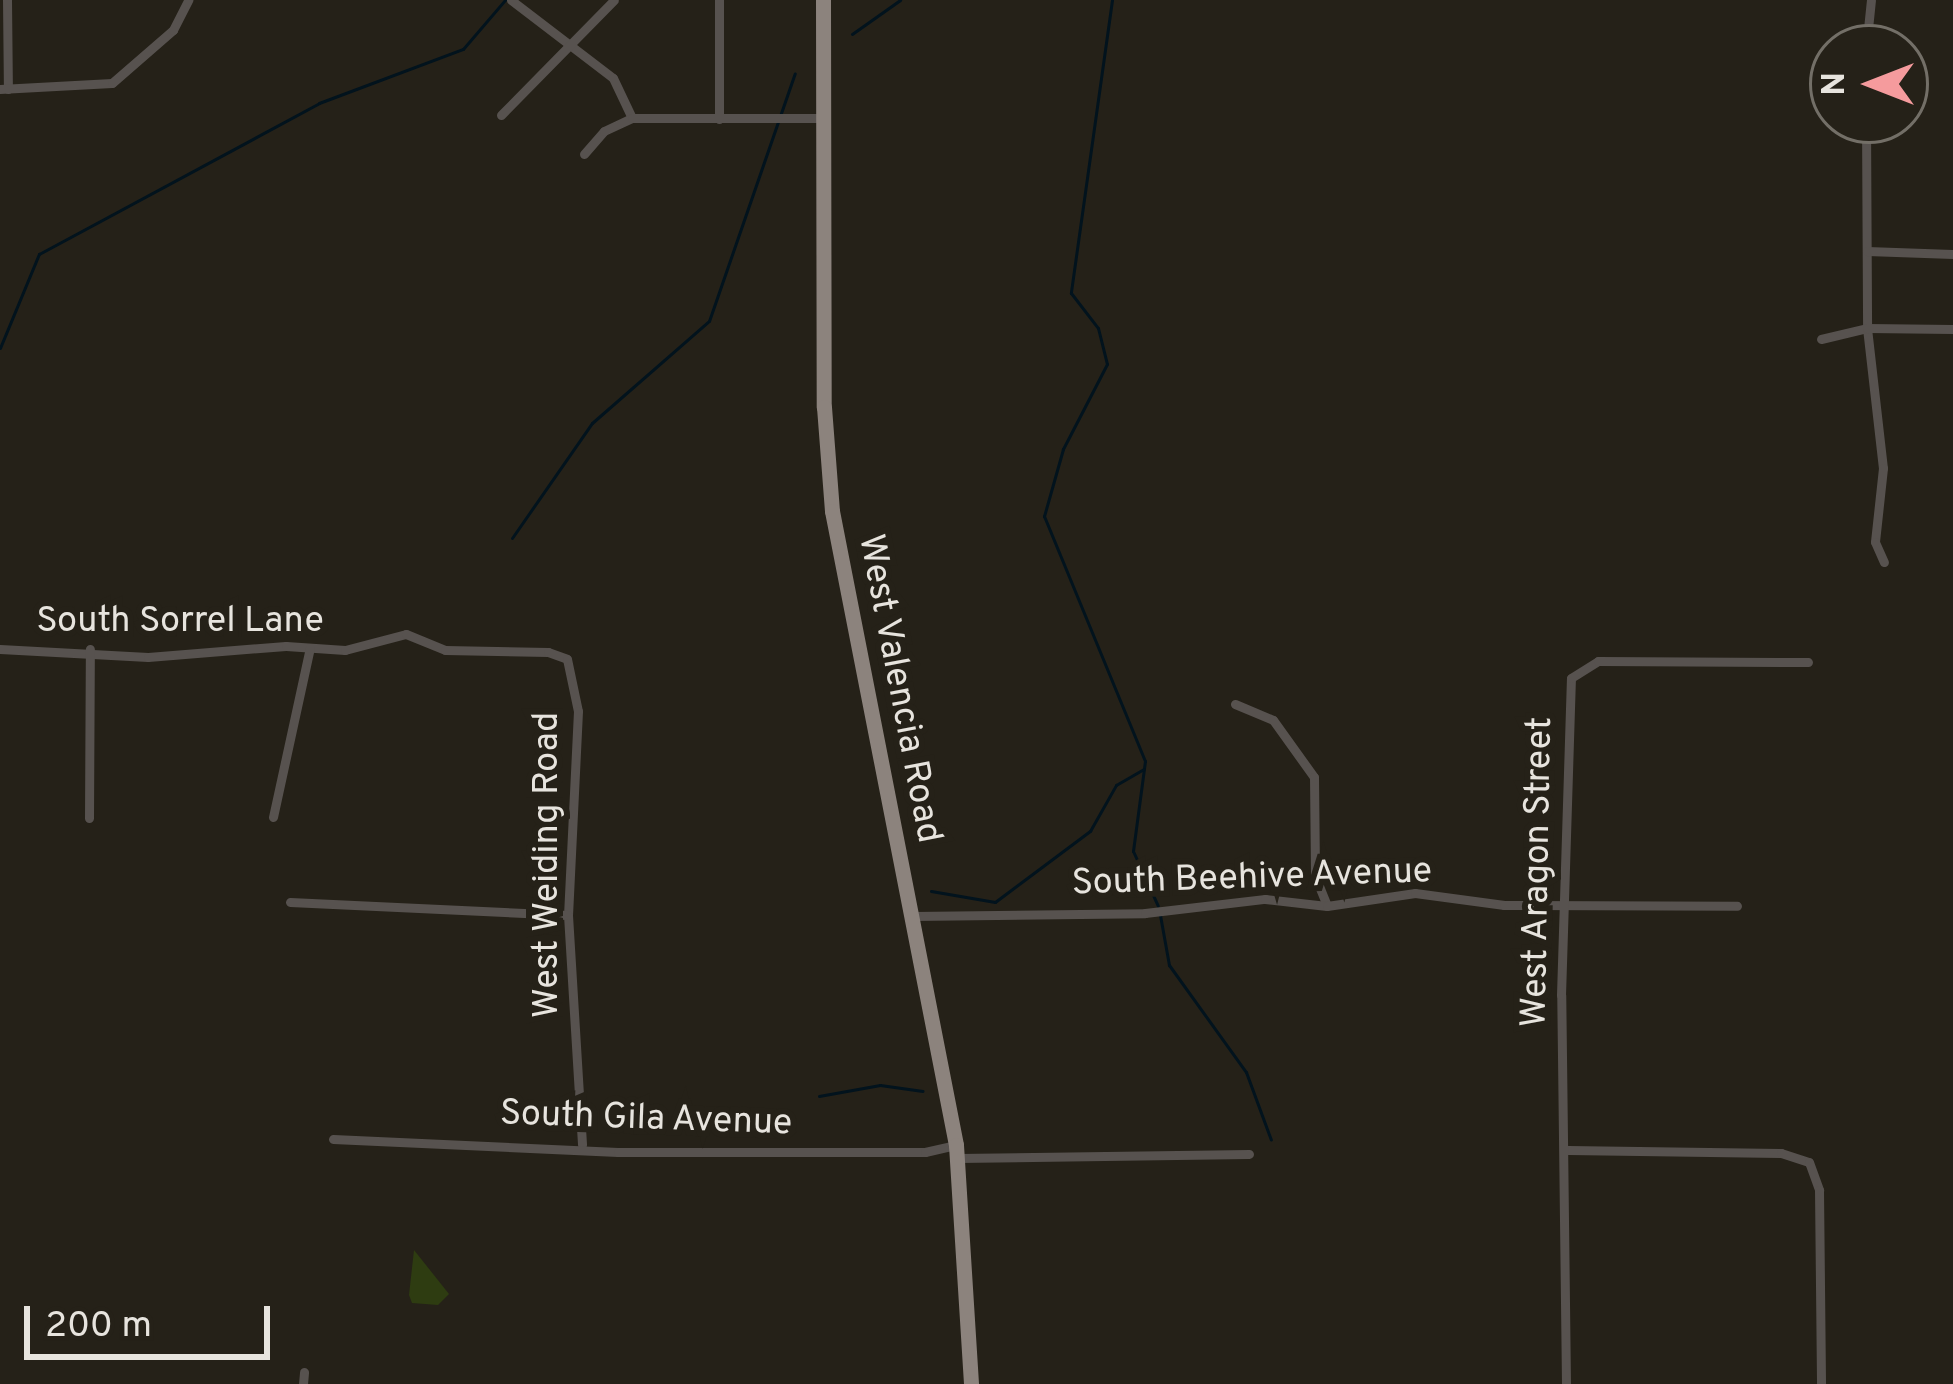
<!DOCTYPE html>
<style>
body{margin:0}
#map{position:relative;width:1953px;height:1384px;overflow:hidden;background:#252118;font-family:Overpass,sans-serif}
div>[style]{position:absolute}
.green>*{inset:0;background:#2e3c11}
.stream>*{height:3px;margin:-1.5px;padding:0 1.5px;transform-origin:1.5px;border-radius:1.5px;background:#02131d}
.street>*{height:9px;margin:-4.5px;padding:0 4.5px;transform-origin:4.5px;border-radius:4.5px;background:#57524f}
.primary>*{height:15px;margin:-7.5px;padding:0 7.5px;transform-origin:7.5px;border-radius:7.5px;background:#8c837d}
span{translate:-50% -50%;white-space:nowrap;text-align:center;line-height:1.15;-webkit-text-stroke:12px #252118;paint-order:stroke}
.street-label{font-size:36px;color:#e7e4de}
.north{position:absolute;left:1809px;top:24px;width:120px;height:120px;box-sizing:border-box;background:#252118;border:3px solid #736f67;border-radius:50%;rotate:270deg;font-size:33px;font-weight:700;line-height:48px;text-align:center;color:#e7e4de}
.north::after{content:'';display:block;margin:auto;width:42px;height:54px;background:#f59b9d;clip-path:polygon(50% 0,100% 100%,50% 72%,0 100%)}
.scale{position:absolute;left:24px;top:1306px;width:246px;height:54px;box-sizing:border-box;border:6px solid #e7e4de;border-top:0;padding-left:15px;font-size:36px;line-height:42px;white-space:nowrap;color:#e7e4de;-webkit-text-stroke:9px #252118;paint-order:stroke}
</style>
<div id="map">
<div class="green">
<div style="clip-path:polygon(414px 1250px,449px 1294px,438px 1305px,412px 1303px,409px 1295px)"></div>
</div>
<div class="stream">
<div style="left:1112px;top:0;width:296px;rotate:98deg"></div>
<div style="left:1071px;top:293px;width:44px;rotate:52.4deg"></div>
<div style="left:1098px;top:328px;width:37px;rotate:76deg"></div>
<div style="left:1107px;top:364px;width:96px;rotate:117.4deg"></div>
<div style="left:1063px;top:449px;width:70px;rotate:105.8deg"></div>
<div style="left:1044px;top:516px;width:265px;rotate:67.6deg"></div>
<div style="left:1145px;top:761px;width:91px;rotate:97.6deg"></div>
<div style="left:1133px;top:851px;width:60px;rotate:65.6deg"></div>
<div style="left:852px;top:34px;width:59px;rotate:-35.3deg"></div>
<div style="left:0;top:348px;width:102px;rotate:-67.5deg"></div>
<div style="left:39px;top:254px;width:318px;rotate:-28.3deg"></div>
<div style="left:319px;top:103px;width:154px;rotate:-20.6deg"></div>
<div style="left:463px;top:49px;width:65px;rotate:-49.4deg"></div>
<div style="left:512px;top:538px;width:140px;rotate:-55.2deg"></div>
<div style="left:592px;top:423px;width:155px;rotate:-41.1deg"></div>
<div style="left:709px;top:321px;width:262px;rotate:-70.9deg"></div>
<div style="left:931px;top:891px;width:65px;rotate:9.8deg"></div>
<div style="left:995px;top:902px;width:119px;rotate:-36.8deg"></div>
<div style="left:1090px;top:831px;width:53px;rotate:-60.5deg"></div>
<div style="left:1116px;top:785px;width:32px;rotate:-30deg"></div>
<div style="left:1160px;top:915px;width:51px;rotate:79.8deg"></div>
<div style="left:1169px;top:965px;width:132px;rotate:54.3deg"></div>
<div style="left:1246px;top:1072px;width:72px;rotate:69.8deg"></div>
<div style="left:819px;top:1096px;width:62px;rotate:-10.2deg"></div>
<div style="left:880px;top:1085px;width:43px;rotate:7.9deg"></div>
</div>
<div class="street">
<div style="left:7px;top:0;width:89px;rotate:89.4deg"></div>
<div style="left:511px;top:0;width:128px;rotate:37.4deg"></div>
<div style="left:613px;top:78px;width:44px;rotate:64.6deg"></div>
<div style="left:719px;top:0;width:119px;rotate:90deg"></div>
<div style="left:1866px;top:48px;width:48px;rotate:-84.1deg"></div>
<div style="left:0;top:89px;width:112px;rotate:-3.1deg"></div>
<div style="left:112px;top:83px;width:81px;rotate:-41deg"></div>
<div style="left:173px;top:30px;width:34px;rotate:-63deg"></div>
<div style="left:501px;top:115px;width:161px;rotate:-45.5deg"></div>
<div style="left:1866px;top:120px;width:208px;rotate:89.7deg"></div>
<div style="left:1867px;top:328px;width:141px;rotate:83.5deg"></div>
<div style="left:1883px;top:468px;width:74px;rotate:96.2deg"></div>
<div style="left:1875px;top:542px;width:22px;rotate:66deg"></div>
<div style="left:584px;top:154px;width:30px;rotate:-49deg"></div>
<div style="left:604px;top:131px;width:31px;rotate:-25deg"></div>
<div style="left:632px;top:118px;width:191px"></div>
<div style="left:1867px;top:251px;width:86px;rotate:2deg"></div>
<div style="left:1821px;top:339px;width:47px;rotate:-13.4deg"></div>
<div style="left:1867px;top:328px;width:86px;rotate:0.7deg"></div>
<div style="left:0;top:649px;width:148px;rotate:3.1deg"></div>
<div style="left:148px;top:657px;width:138px;rotate:-4.6deg"></div>
<div style="left:286px;top:646px;width:59px;rotate:3.9deg"></div>
<div style="left:345px;top:650px;width:63px;rotate:-14.7deg"></div>
<div style="left:406px;top:634px;width:42px;rotate:22.3deg"></div>
<div style="left:445px;top:650px;width:103px;rotate:1.1deg"></div>
<div style="left:548px;top:652px;width:20px;rotate:20deg"></div>
<div style="left:567px;top:659px;width:53px;rotate:78.1deg"></div>
<div style="left:578px;top:711px;width:204px;rotate:92.8deg"></div>
<div style="left:568px;top:915px;width:230px;rotate:86.5deg"></div>
<div style="left:1235px;top:704px;width:41px;rotate:22.8deg"></div>
<div style="left:1273px;top:720px;width:70px;rotate:54.3deg"></div>
<div style="left:1314px;top:777px;width:99px;rotate:89.4deg"></div>
<div style="left:1315px;top:876px;width:32px;rotate:68deg"></div>
<div style="left:273px;top:817px;width:173px;rotate:-77.7deg"></div>
<div style="left:89px;top:818px;width:169px;rotate:-89.7deg"></div>
<div style="left:290px;top:902px;width:278px;rotate:2.7deg"></div>
<div style="left:913px;top:916px;width:232px;rotate:-0.7deg"></div>
<div style="left:1145px;top:913px;width:121px;rotate:-6.7deg"></div>
<div style="left:1265px;top:899px;width:62px;rotate:6.4deg"></div>
<div style="left:1327px;top:906px;width:89px;rotate:-8.4deg"></div>
<div style="left:1415px;top:893px;width:90px;rotate:7.7deg"></div>
<div style="left:1504px;top:905px;width:233px;rotate:0.2deg"></div>
<div style="left:333px;top:1139px;width:285px;rotate:2.6deg"></div>
<div style="left:618px;top:1152px;width:307px"></div>
<div style="left:925px;top:1152px;width:32px;rotate:-13deg"></div>
<div style="left:1568px;top:1150px;width:213px;rotate:0.8deg"></div>
<div style="left:1781px;top:1153px;width:29px;rotate:18deg"></div>
<div style="left:1809px;top:1162px;width:30px;rotate:70deg"></div>
<div style="left:1819px;top:1190px;width:194px;rotate:89.4deg"></div>
<div style="left:958px;top:1158px;width:291px;rotate:-0.8deg"></div>
<div style="left:303px;top:1384px;width:12px;rotate:-85deg"></div>
<div style="left:1566px;top:1384px;width:389px;rotate:-90.7deg"></div>
<div style="left:1561px;top:995px;width:317px;rotate:-88.2deg"></div>
<div style="left:1571px;top:678px;width:32px;rotate:-32deg"></div>
<div style="left:1598px;top:661px;width:210px;rotate:0.3deg"></div>
</div>
<div class="primary">
<div style="left:823px;top:0;width:407px;rotate:89.9deg"></div>
<div style="left:824px;top:407px;width:104px;rotate:85.6deg"></div>
<div style="left:832px;top:511px;width:646px;rotate:78.93deg"></div>
<div style="left:956px;top:1145px;width:239px;rotate:86.4deg"></div>
</div>
<div class="street-label">
<span style="left:180px;top:623px">South Sorrel Lane</span>
<span style="left:898px;top:689px;rotate:79deg">West Valencia Road</span>
<span style="left:549px;top:865px;rotate:-90deg">West Weiding Road</span>
<span style="left:1539px;top:872px;rotate:-89deg">West Aragon Street</span>
<span style="left:1252px;top:879px;rotate:-2deg">South Beehive Avenue</span>
<span style="left:646px;top:1120px;rotate:2deg">South Gila Avenue</span>
</div>
<div class="north">N</div>
<div class="scale">200 m</div>
</div>
